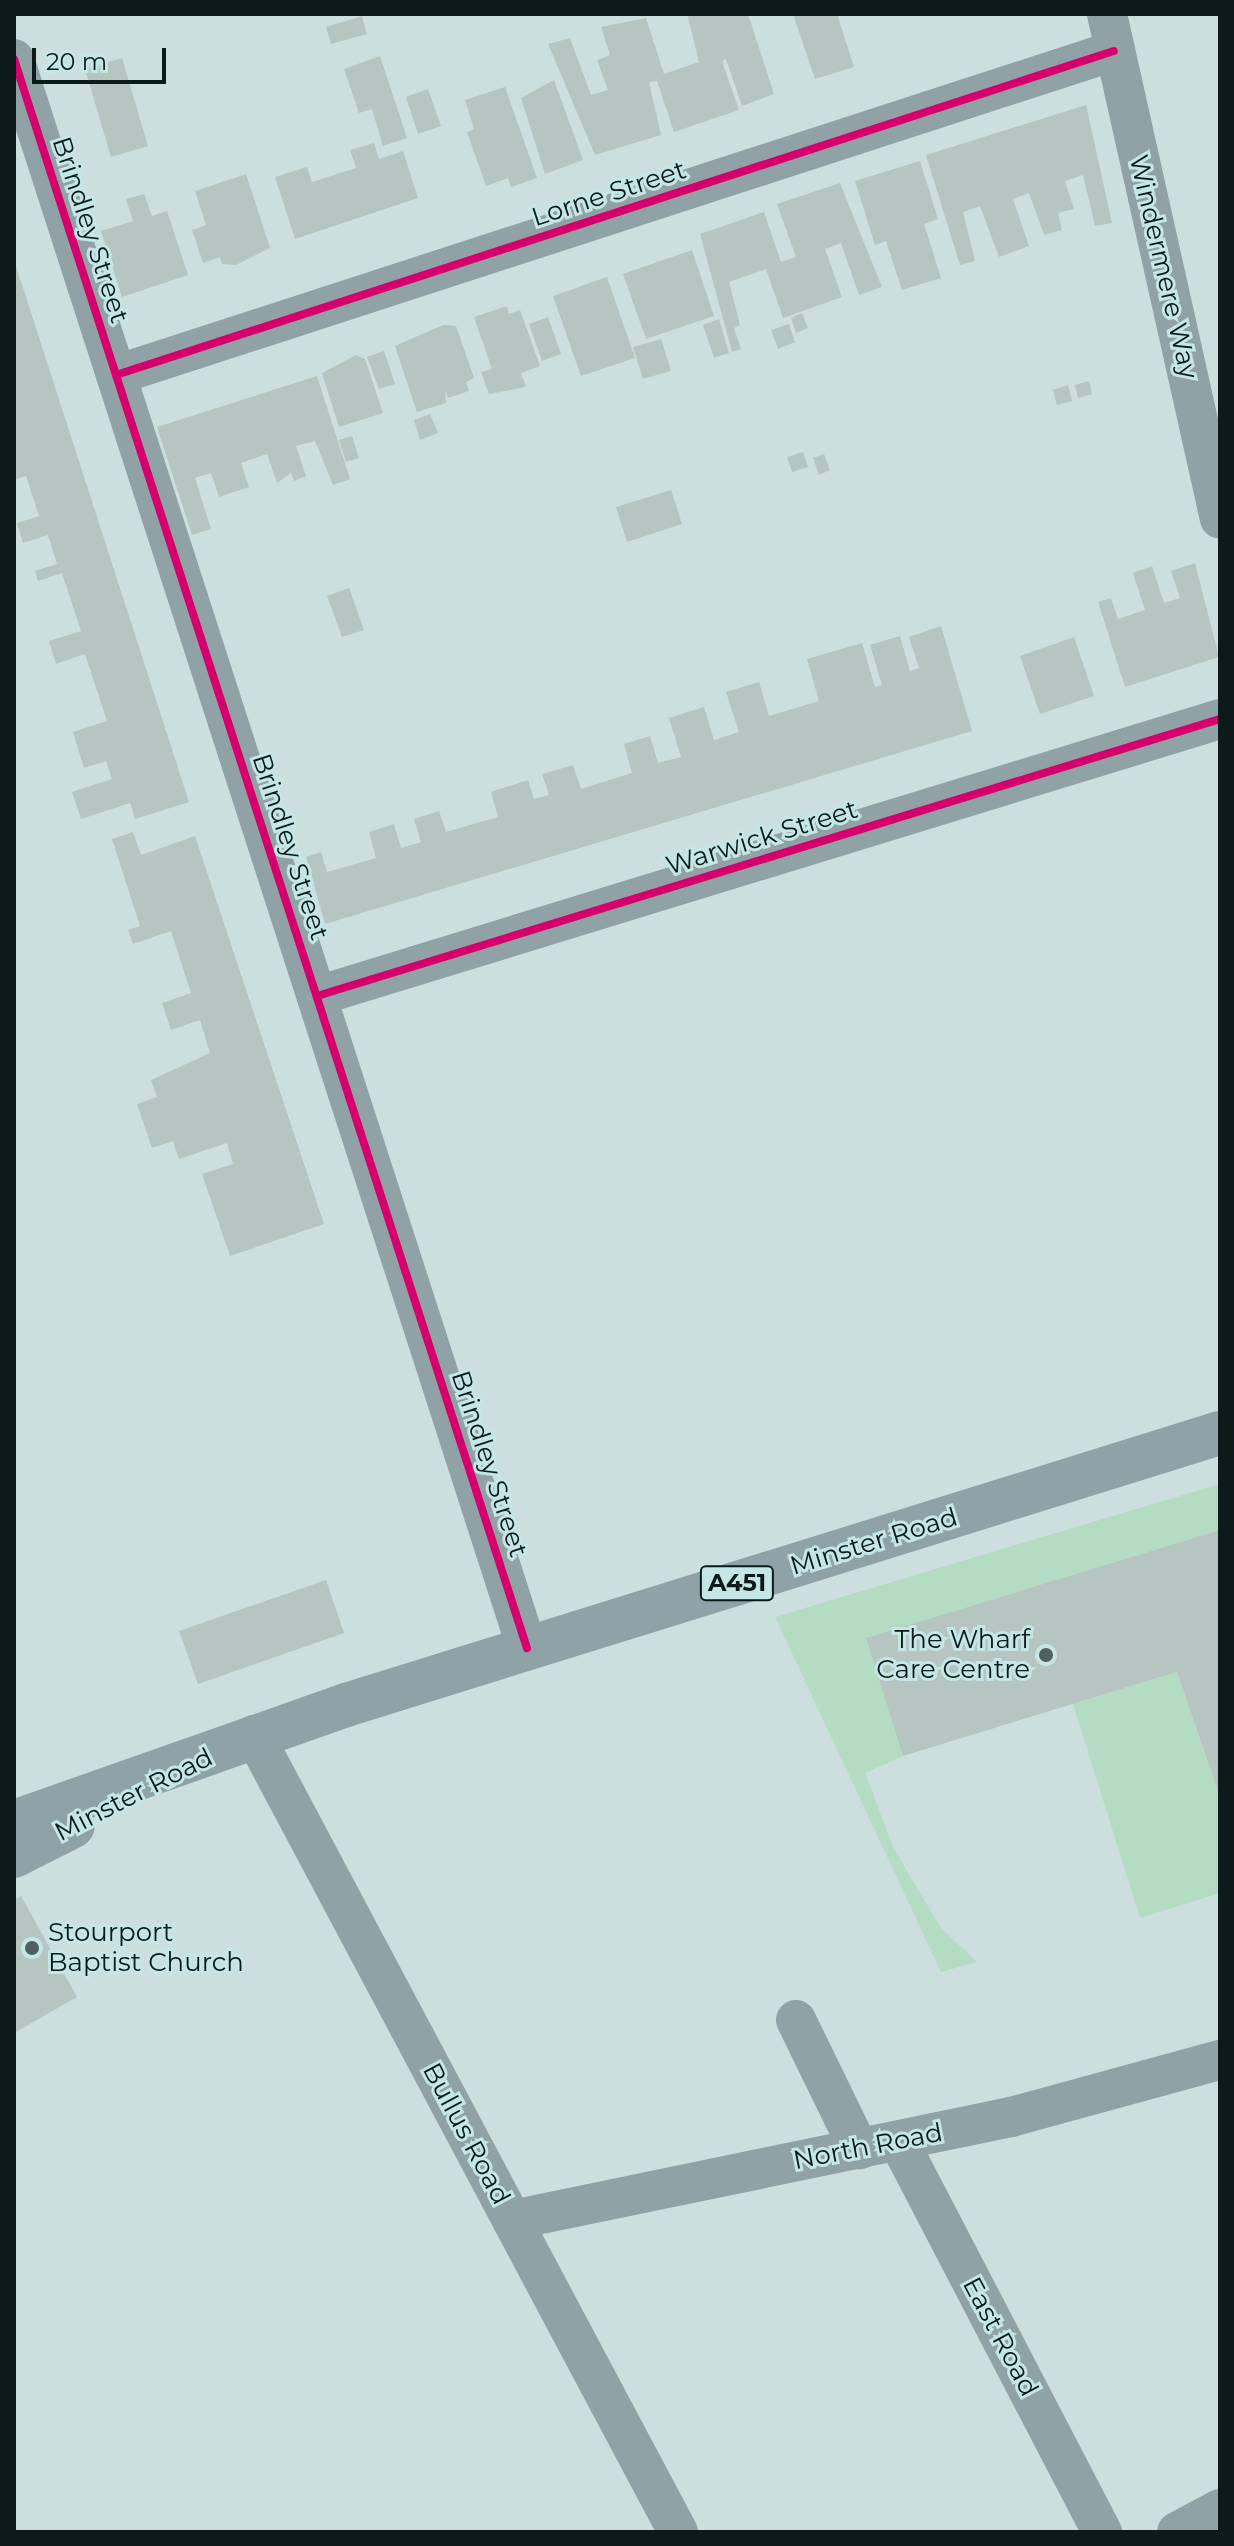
<!DOCTYPE html>
<style>
body{margin:0}
#map{position:relative;width:1234px;height:2546px;overflow:hidden;background:#ccdede;font-family:Montserrat,sans-serif}
div>[style]{position:absolute}
.green>*{inset:0;background:#b4dcc2}
.building>*{inset:0;background:#b7c5c2}
.street>*{height:40px;margin:-20px;padding:0 20px;transform-origin:20px;border-radius:20px;background:#90a2a5}
.primary>*{height:44px;margin:-22px;padding:0 22px;transform-origin:22px;border-radius:22px;background:#8ea2a7}
.cycleway>*{height:8px;margin:-4px;padding:0 4px;transform-origin:4px;border-radius:4px;background:#d6006c}
.dots>*{width:22px;height:22px;translate:-50% -50%;box-sizing:border-box;border:4px solid #c4e6e6;border-radius:50%}
span{translate:-50% -50%;white-space:nowrap;text-align:center;line-height:1.15;-webkit-text-stroke:6px #c4e6e6;paint-order:stroke}
.shield-label span{padding:2px 6px;background:#c4e6e6;border:2px solid;border-radius:6px;-webkit-text-stroke-width:0}
.shield-label{font-size:24px;color:#0d1a1a;font-weight:700}
.street-label{font-size:26px;color:#0d1a1a}
.poi-label{font-size:26px;color:#0d1a1a}
.right{translate:-100% -50%;text-align:right}
.left{translate:0 -50%;text-align:left}
.frame{position:absolute;inset:0;border:16px solid #0d1a1a;pointer-events:none}
.scale{position:absolute;left:32px;top:48px;width:134px;height:36px;box-sizing:border-box;border:4px solid #0d1a1a;border-top:0;padding-left:10px;font-size:24px;line-height:28px;white-space:nowrap;color:#0d1a1a;-webkit-text-stroke:6px #c4e6e6;paint-order:stroke}
</style>
<div id="map">
<div class="green">
<div style="clip-path:polygon(1220px 1484px,1220px 1530px,867px 1638px,903px 1756px,865px 1773px,894px 1849px,941px 1928px,977px 1962px,941px 1972px,775px 1617px)"></div>
<div style="clip-path:polygon(1177px 1672px,1220px 1797px,1220px 1893px,1140px 1918px,1073px 1704px)"></div>
</div>
<div class="building">
<div style="clip-path:polygon(687px 14px,748px 14px,774px 94px,742px 106px,726px 59px,722px 61px,739px 110px,674px 132px,657px 81px,649px 82px,661px 135px,595px 155px,548px 44px,570px 38px,591px 95px,608px 90px,597px 60px,610px 55px,601px 27px,646px 18px,664px 74px,699px 62px)"></div>
<div style="clip-path:polygon(793px 14px,837px 14px,854px 67px,815px 79px)"></div>
<div style="clip-path:polygon(362px 16px,367px 34px,331px 44px,326px 27px)"></div>
<div style="clip-path:polygon(380px 56px,407px 138px,383px 146px,372px 109px,359px 113px,344px 69px)"></div>
<div style="clip-path:polygon(122px 58px,148px 146px,111px 157px,85px 69px)"></div>
<div style="clip-path:polygon(554px 80px,583px 160px,545px 174px,521px 98px)"></div>
<div style="clip-path:polygon(505px 87px,537px 178px,511px 187px,508px 178px,486px 186px,467px 132px,474px 129px,465px 100px)"></div>
<div style="clip-path:polygon(428px 89px,441px 126px,418px 134px,406px 97px)"></div>
<div style="clip-path:polygon(1086px 105px,1112px 223px,1095px 226px,1083px 175px,1065px 181px,1074px 209px,1058px 213px,1062px 230px,1044px 235px,1029px 193px,1013px 199px,1029px 246px,999px 257px,980px 206px,963px 212px,975px 261px,960px 265px,926px 155px)"></div>
<div style="clip-path:polygon(374px 143px,379px 159px,403px 151px,418px 198px,295px 239px,275px 177px,307px 167px,312px 182px,356px 168px,350px 150px)"></div>
<div style="clip-path:polygon(920px 161px,938px 219px,924px 224px,941px 278px,902px 290px,886px 241px,875px 245px,855px 181px)"></div>
<div style="clip-path:polygon(246px 174px,270px 248px,236px 265px,222px 264px,220px 257px,203px 263px,192px 230px,206px 225px,195px 191px)"></div>
<div style="clip-path:polygon(840px 183px,882px 287px,859px 295px,841px 243px,825px 249px,842px 297px,803px 311px,783px 318px,766px 269px,729px 282px,740px 325px,734px 328px,741px 349px,732px 352px,700px 234px,764px 212px,781px 262px,796px 257px,777px 204px)"></div>
<div style="clip-path:polygon(144px 194px,152px 216px,167px 211px,188px 275px,122px 297px,101px 231px,133px 221px,126px 199px)"></div>
<div style="clip-path:polygon(692px 250px,714px 316px,646px 339px,623px 274px)"></div>
<div style="clip-path:polygon(15px 263px,189px 802px,135px 819px,130px 803px,81px 819px,72px 792px,112px 779px,106px 761px,84px 768px,73px 732px,107px 721px,85px 654px,56px 664px,49px 641px,81px 631px,62px 573px,38px 581px,35px 571px,57px 564px,48px 535px,23px 543px,17px 523px,39px 516px,26px 476px,14px 480px)"></div>
<div style="clip-path:polygon(607px 277px,635px 358px,581px 376px,553px 296px)"></div>
<div style="clip-path:polygon(507px 306px,509px 314px,520px 310px,540px 366px,521px 373px,526px 387px,489px 394px,481px 372px,492px 369px,474px 317px)"></div>
<div style="clip-path:polygon(802px 313px,808px 328px,796px 333px,791px 318px)"></div>
<div style="clip-path:polygon(548px 317px,561px 354px,542px 361px,529px 324px)"></div>
<div style="clip-path:polygon(719px 319px,729px 353px,714px 358px,703px 325px)"></div>
<div style="clip-path:polygon(789px 324px,795px 342px,778px 349px,771px 330px)"></div>
<div style="clip-path:polygon(443px 325px,456px 326px,474px 378px,466px 382px,469px 391px,448px 398px,445px 390px,446px 403px,417px 412px,395px 346px)"></div>
<div style="clip-path:polygon(661px 339px,671px 371px,643px 379px,633px 347px)"></div>
<div style="clip-path:polygon(384px 351px,395px 384px,379px 389px,367px 357px)"></div>
<div style="clip-path:polygon(356px 355px,365px 359px,383px 413px,339px 427px,322px 373px)"></div>
<div style="clip-path:polygon(317px 376px,350px 479px,333px 485px,315px 441px,296px 446px,306px 476px,294px 481px,291px 473px,277px 483px,267px 454px,241px 463px,249px 487px,219px 497px,211px 473px,195px 478px,211px 529px,192px 535px,157px 427px)"></div>
<div style="clip-path:polygon(1089px 381px,1092px 394px,1078px 398px,1075px 385px)"></div>
<div style="clip-path:polygon(1068px 385px,1072px 401px,1057px 405px,1053px 390px)"></div>
<div style="clip-path:polygon(430px 414px,438px 433px,420px 440px,414px 420px)"></div>
<div style="clip-path:polygon(352px 436px,359px 458px,346px 462px,339px 440px)"></div>
<div style="clip-path:polygon(803px 452px,808px 467px,792px 472px,787px 457px)"></div>
<div style="clip-path:polygon(824px 454px,830px 470px,819px 475px,813px 458px)"></div>
<div style="clip-path:polygon(671px 490px,682px 524px,627px 542px,616px 507px)"></div>
<div style="clip-path:polygon(1195px 563px,1219px 657px,1125px 687px,1098px 602px,1111px 598px,1118px 619px,1145px 610px,1133px 573px,1152px 566px,1164px 603px,1180px 598px,1171px 571px)"></div>
<div style="clip-path:polygon(349px 588px,364px 630px,342px 637px,327px 596px)"></div>
<div style="clip-path:polygon(941px 626px,972px 731px,325px 924px,306px 857px,321px 852px,327px 872px,376px 858px,369px 832px,394px 824px,401px 848px,421px 842px,414px 819px,439px 811px,446px 832px,498px 817px,491px 792px,528px 780px,534px 799px,549px 795px,542px 774px,573px 765px,581px 789px,632px 773px,624px 744px,650px 736px,658px 763px,681px 757px,669px 718px,704px 707px,714px 740px,739px 732px,726px 692px,759px 682px,769px 716px,819px 701px,807px 659px,862px 643px,875px 687px,882px 685px,870px 645px,900px 636px,910px 671px,919px 668px,909px 637px)"></div>
<div style="clip-path:polygon(1074px 637px,1094px 696px,1040px 714px,1020px 656px)"></div>
<div style="clip-path:polygon(133px 832px,141px 855px,195px 836px,324px 1224px,230px 1256px,202px 1174px,233px 1164px,227px 1143px,179px 1159px,173px 1141px,152px 1148px,137px 1104px,157px 1097px,151px 1080px,210px 1053px,200px 1020px,171px 1030px,162px 1003px,191px 993px,171px 931px,133px 944px,128px 930px,140px 926px,112px 839px)"></div>
<div style="clip-path:polygon(1220px 1530px,1220px 1797px,1177px 1672px,903px 1756px,866px 1638px)"></div>
<div style="clip-path:polygon(326px 1580px,344px 1633px,198px 1684px,179px 1631px)"></div>
<div style="clip-path:polygon(21px 1896px,77px 1997px,14px 2033px,14px 1900px)"></div>
</div>
<div class="street">
<div style="left:1107px;top:14px;width:517px;rotate:77.39deg"></div>
<div style="left:14px;top:59px;width:1670px;rotate:72.11deg"></div>
<div style="left:116px;top:375px;width:1049px;rotate:-17.99deg"></div>
<div style="left:317px;top:996px;width:945px;rotate:-17.05deg"></div>
<div style="left:254px;top:1735px;width:903px;rotate:61.99deg"></div>
<div style="left:796px;top:2020px;width:144px;rotate:64deg"></div>
<div style="left:899px;top:2142px;width:440px;rotate:62.5deg"></div>
<div style="left:512px;top:2220px;width:510px;rotate:-11.66deg"></div>
<div style="left:1011px;top:2117px;width:217px;rotate:-15.3deg"></div>
<div style="left:1177px;top:2532px;width:49px;rotate:-28.1deg"></div>
</div>
<div class="primary">
<div style="left:14px;top:1822px;width:352px;rotate:-19.4deg"></div>
<div style="left:346px;top:1705px;width:915px;rotate:-17.29deg"></div>
<div style="left:14px;top:1856px;width:66px;rotate:-27deg"></div>
</div>
<div class="cycleway">
<div style="left:14px;top:59px;width:1670px;rotate:72.11deg"></div>
<div style="left:116px;top:375px;width:1049px;rotate:-17.99deg"></div>
<div style="left:317px;top:996px;width:945px;rotate:-17.05deg"></div>
</div>
<div class="dots">
<div style="left:1046px;top:1655px;background:#505f5f"></div>
<div style="left:32px;top:1948px;background:#505f5f"></div>
</div>
<div class="shield-label">
<span style="left:737px;top:1583px">A451</span>
</div>
<div class="street-label">
<span style="left:609px;top:194px;rotate:-18deg">Lorne Street</span>
<span style="left:90px;top:230px;rotate:72deg">Brindley Street</span>
<span style="left:1163px;top:267px;rotate:77deg">Windermere Way</span>
<span style="left:762px;top:838px;rotate:-17deg">Warwick Street</span>
<span style="left:290px;top:847px;rotate:72deg">Brindley Street</span>
<span style="left:489px;top:1464px;rotate:72deg">Brindley Street</span>
<span style="left:874px;top:1542px;rotate:-17deg">Minster Road</span>
<span style="left:134px;top:1795px;rotate:-27deg">Minster Road</span>
<span style="left:466px;top:2134px;rotate:62deg">Bullus Road</span>
<span style="left:868px;top:2147px;rotate:-11deg">North Road</span>
<span style="left:1000px;top:2337px;rotate:62deg">East Road</span>
</div>
<div class="poi-label">
<span class="right" style="left:1030px;top:1655px">The Wharf<br>Care Centre</span>
<span class="left" style="left:48px;top:1948px">Stourport<br>Baptist Church</span>
</div>
<div class="frame"></div>
<div class="scale">20 m</div>
</div>
